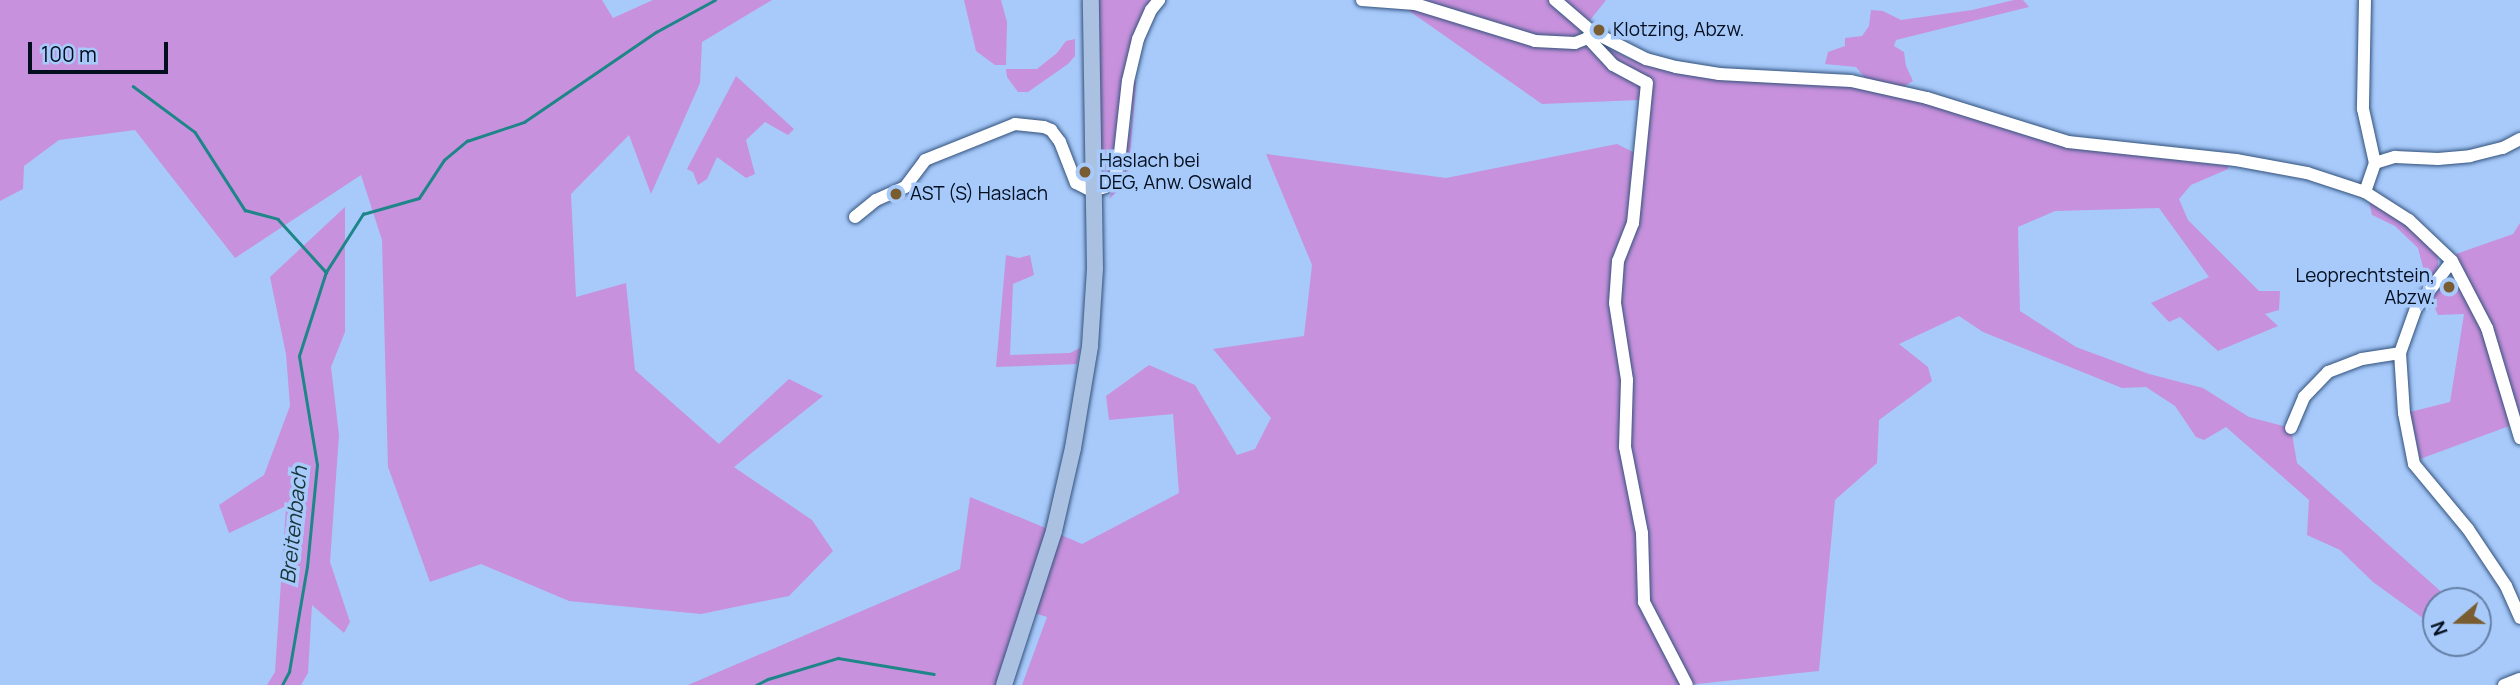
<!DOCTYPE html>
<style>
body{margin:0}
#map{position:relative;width:2520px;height:685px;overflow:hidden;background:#a7cafb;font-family:Manrope,sans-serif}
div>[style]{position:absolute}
.green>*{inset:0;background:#c891dd}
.stream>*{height:2.5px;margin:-1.25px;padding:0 1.25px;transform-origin:1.25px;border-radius:1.25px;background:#1e8688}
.roads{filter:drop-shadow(0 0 2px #33527c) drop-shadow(0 0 2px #33527c)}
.minor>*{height:12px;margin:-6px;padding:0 6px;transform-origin:6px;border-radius:6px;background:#fff}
.major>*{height:16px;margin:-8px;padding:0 8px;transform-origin:8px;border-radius:8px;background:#aac1e2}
.dots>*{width:19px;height:19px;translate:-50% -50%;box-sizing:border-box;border:4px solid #a7cafb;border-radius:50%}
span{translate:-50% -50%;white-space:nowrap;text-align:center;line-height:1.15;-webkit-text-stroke:7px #a7cafb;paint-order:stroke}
.poi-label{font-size:19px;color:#030e1e}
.left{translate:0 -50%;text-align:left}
.right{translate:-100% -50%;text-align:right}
.water-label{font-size:21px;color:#173536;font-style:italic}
.north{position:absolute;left:2422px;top:587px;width:70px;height:70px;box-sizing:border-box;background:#a7cafb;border:2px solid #657fa3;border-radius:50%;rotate:250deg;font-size:19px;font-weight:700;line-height:28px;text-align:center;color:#030e1e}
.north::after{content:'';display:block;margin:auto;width:24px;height:32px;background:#795c2f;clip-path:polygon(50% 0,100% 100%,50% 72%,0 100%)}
.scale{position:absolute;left:28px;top:42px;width:140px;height:32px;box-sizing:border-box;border:4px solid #030e1e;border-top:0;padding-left:9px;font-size:21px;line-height:24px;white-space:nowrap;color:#030e1e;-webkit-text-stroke:5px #a7cafb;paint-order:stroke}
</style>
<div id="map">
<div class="green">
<div style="clip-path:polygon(0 0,602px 0,613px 18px,653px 0,772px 0,702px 42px,700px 83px,651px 194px,629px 135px,571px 194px,576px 297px,626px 283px,635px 370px,719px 444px,789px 379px,823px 396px,734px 467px,812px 520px,833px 551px,789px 596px,701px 614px,569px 601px,481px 564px,430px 582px,388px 467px,382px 240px,361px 175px,235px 258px,135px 130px,59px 140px,24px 166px,23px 189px,0 201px)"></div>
<div style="clip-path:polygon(964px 0,1001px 0,1007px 22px,1006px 65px,995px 65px,976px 51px)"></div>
<div style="clip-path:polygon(1097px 0,1162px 0,1144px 23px,1118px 172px,1099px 182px)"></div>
<div style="clip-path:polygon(1388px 0,1606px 0,1580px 33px,1611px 66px,1644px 85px,1639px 100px,1542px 104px,1395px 1px)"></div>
<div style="clip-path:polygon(2014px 0,2023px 0,2029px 7px,1896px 40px,1894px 46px,1904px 52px,1906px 66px,1913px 81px,1903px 87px,1866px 79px,1856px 67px,1825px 64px,1828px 52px,1845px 46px,1845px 38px,1862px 36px,1869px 26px,1871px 10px,1883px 11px,1901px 20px,1972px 10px)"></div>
<div style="clip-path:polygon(1075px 39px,1075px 56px,1068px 64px,1028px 92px,1018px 92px,1007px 77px,1006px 69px,1037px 69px,1057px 53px,1066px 41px)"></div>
<div style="clip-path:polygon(1599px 43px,1628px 58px,1669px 71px,1832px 79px,1923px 102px,2031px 137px,2088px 150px,2228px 166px,2228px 169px,2191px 185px,2179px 199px,2188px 220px,2259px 291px,2280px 291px,2279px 310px,2265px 314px,2278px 326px,2218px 351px,2180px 317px,2169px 322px,2151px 303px,2209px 277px,2159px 208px,2055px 211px,2018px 227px,2020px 311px,2076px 347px,2149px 374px,2203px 388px,2249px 417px,2291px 428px,2297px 463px,2447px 597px,2445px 601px,2436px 601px,2436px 615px,2431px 624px,2373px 582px,2340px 550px,2307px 535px,2309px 500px,2226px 427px,2204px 440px,2196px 437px,2175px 406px,2146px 387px,2122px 388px,1983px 332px,1959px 316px,1899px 344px,1928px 367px,1932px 381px,1879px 420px,1877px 463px,1835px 500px,1819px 671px,1687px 685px,1022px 685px,1047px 617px,1034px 613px,1059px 534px,1082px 544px,1179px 493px,1173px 414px,1109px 420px,1106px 396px,1149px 365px,1195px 385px,1237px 455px,1255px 449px,1271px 418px,1213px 349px,1304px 336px,1312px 265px,1266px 154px,1446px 178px,1617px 144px,1639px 155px,1651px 83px,1616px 64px)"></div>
<div style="clip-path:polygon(736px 76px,794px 129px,788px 135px,765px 122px,746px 140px,755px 174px,746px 178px,717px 157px,707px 179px,698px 185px,693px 172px,687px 169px)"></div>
<div style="clip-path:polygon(1133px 78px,1136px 83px,1129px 168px,1124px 185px,1109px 199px,1120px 172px,1131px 125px)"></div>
<div style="clip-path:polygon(2369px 202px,2410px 228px,2431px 247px,2438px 257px,2438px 267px,2428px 287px,2418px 248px,2395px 226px,2372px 215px)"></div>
<div style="clip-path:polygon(345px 207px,345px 332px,331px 367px,339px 435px,330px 562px,350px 622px,344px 633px,312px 605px,308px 673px,301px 685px,267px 685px,275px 672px,286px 506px,229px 533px,219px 505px,264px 475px,290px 406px,286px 354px,270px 277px)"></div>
<div style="clip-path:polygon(2520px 223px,2520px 419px,2484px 311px,2456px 254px,2513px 234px)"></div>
<div style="clip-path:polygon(1006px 255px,1019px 258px,1030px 255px,1034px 275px,1013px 284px,1010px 355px,1070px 353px,1080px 348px,1077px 364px,996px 367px)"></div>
<div style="clip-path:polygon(2447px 281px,2457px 282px,2479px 317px,2512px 425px,2420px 459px,2410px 412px,2450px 402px,2464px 314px,2438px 315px,2431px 299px,2443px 284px,2446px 294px,2451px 293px)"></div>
<div style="clip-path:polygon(970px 497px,1048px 529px,997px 685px,688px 685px,960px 569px)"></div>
</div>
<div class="stream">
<div style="left:133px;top:86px;width:77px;rotate:36.6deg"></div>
<div style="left:195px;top:132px;width:93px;rotate:57.3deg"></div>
<div style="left:245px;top:210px;width:34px;rotate:15deg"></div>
<div style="left:278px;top:219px;width:72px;rotate:47.8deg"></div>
<div style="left:282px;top:685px;width:15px;rotate:-62deg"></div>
<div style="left:289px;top:672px;width:107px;rotate:-80.3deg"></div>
<div style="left:307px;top:567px;width:102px;rotate:-84.4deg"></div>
<div style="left:317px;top:465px;width:110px;rotate:-99.4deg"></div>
<div style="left:299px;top:356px;width:88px;rotate:-72.2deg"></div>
<div style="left:326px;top:272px;width:69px;rotate:-57.5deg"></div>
<div style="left:363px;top:214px;width:58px;rotate:-15.9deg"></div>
<div style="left:419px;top:198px;width:45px;rotate:-56.7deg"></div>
<div style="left:444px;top:160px;width:30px;rotate:-40deg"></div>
<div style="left:467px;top:141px;width:60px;rotate:-18.4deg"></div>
<div style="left:524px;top:122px;width:160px;rotate:-34.3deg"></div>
<div style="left:656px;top:32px;width:67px;rotate:-28.5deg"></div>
<div style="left:756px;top:685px;width:13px;rotate:-27deg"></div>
<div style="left:768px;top:679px;width:73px;rotate:-16.7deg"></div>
<div style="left:838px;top:658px;width:97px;rotate:9.5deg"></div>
</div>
<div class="roads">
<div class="minor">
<div style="left:1362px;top:0;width:53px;rotate:4.3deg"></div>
<div style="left:1415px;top:4px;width:126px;rotate:17.1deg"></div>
<div style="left:1535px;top:41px;width:40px;rotate:2.9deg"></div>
<div style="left:1575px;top:43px;width:14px;rotate:-21deg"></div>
<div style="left:1555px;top:0;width:48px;rotate:40.7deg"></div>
<div style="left:1591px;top:31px;width:62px;rotate:27deg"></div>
<div style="left:1646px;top:59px;width:31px;rotate:15deg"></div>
<div style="left:1676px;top:67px;width:44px;rotate:9.2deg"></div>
<div style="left:1719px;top:74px;width:132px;rotate:3deg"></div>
<div style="left:1851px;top:81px;width:78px;rotate:12.6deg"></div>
<div style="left:1927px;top:98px;width:148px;rotate:17.3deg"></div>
<div style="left:2068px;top:142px;width:169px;rotate:6.1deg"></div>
<div style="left:2236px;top:160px;width:72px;rotate:10.4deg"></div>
<div style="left:2307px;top:173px;width:61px;rotate:18.1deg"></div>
<div style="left:2365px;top:192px;width:52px;rotate:32.5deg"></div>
<div style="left:2409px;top:220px;width:59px;rotate:43.6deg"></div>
<div style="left:2452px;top:261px;width:76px;rotate:62.4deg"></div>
<div style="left:2487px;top:328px;width:115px;rotate:73.3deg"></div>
<div style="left:2365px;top:0;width:109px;rotate:91.1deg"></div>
<div style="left:2363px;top:109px;width:55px;rotate:77.5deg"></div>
<div style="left:1591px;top:31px;width:8px;rotate:113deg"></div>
<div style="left:1588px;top:38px;width:37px;rotate:47deg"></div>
<div style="left:1613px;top:65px;width:38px;rotate:28deg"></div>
<div style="left:1647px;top:83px;width:141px;rotate:95.7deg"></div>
<div style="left:1633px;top:223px;width:41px;rotate:111.5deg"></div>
<div style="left:1618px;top:261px;width:42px;rotate:94.1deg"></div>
<div style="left:1615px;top:303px;width:78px;rotate:81.1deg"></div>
<div style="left:1627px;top:380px;width:67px;rotate:91.7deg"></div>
<div style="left:1625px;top:447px;width:88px;rotate:78.8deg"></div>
<div style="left:1642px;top:533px;width:69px;rotate:88.3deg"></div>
<div style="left:1644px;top:602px;width:93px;rotate:62.6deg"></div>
<div style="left:2365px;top:192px;width:31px;rotate:-71deg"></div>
<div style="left:2375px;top:163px;width:21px;rotate:-17deg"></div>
<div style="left:2395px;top:157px;width:43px;rotate:2.7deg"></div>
<div style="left:2438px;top:159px;width:32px;rotate:-5deg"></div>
<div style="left:2470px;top:156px;width:34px;rotate:-14deg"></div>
<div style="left:2503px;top:148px;width:19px;rotate:-28deg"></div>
<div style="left:855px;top:217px;width:27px;rotate:-39deg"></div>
<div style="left:876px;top:200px;width:32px;rotate:-24deg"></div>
<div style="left:905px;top:187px;width:34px;rotate:-53deg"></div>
<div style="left:925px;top:160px;width:97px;rotate:-21.8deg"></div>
<div style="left:1015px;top:124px;width:29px;rotate:6deg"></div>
<div style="left:1044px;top:127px;width:8px;rotate:23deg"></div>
<div style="left:1051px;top:130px;width:15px;rotate:53deg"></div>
<div style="left:1060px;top:142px;width:44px;rotate:68.7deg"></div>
<div style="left:1076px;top:183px;width:18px;rotate:27deg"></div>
<div style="left:1092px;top:191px;width:14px;rotate:-17deg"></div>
<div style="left:1105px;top:187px;width:15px;rotate:-48deg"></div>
<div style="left:1115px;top:176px;width:15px;rotate:-74deg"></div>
<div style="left:1119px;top:162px;width:81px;rotate:-83.7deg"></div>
<div style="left:1128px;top:81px;width:43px;rotate:-76.6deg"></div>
<div style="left:1138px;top:39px;width:32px;rotate:-66deg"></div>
<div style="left:1151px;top:10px;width:13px;rotate:-51deg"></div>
<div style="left:2400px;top:353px;width:60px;rotate:86.2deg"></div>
<div style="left:2404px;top:413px;width:52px;rotate:78.9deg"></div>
<div style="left:2414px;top:464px;width:85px;rotate:50.3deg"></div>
<div style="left:2468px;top:529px;width:69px;rotate:56.3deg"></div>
<div style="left:2506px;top:586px;width:35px;rotate:66deg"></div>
<div style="left:2291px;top:428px;width:34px;rotate:-67deg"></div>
<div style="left:2304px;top:397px;width:35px;rotate:-46deg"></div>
<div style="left:2328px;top:372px;width:36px;rotate:-21deg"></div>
<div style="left:2362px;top:359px;width:38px;rotate:-9deg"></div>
<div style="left:2400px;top:353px;width:48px;rotate:-70.4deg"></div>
<div style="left:2416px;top:308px;width:59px;rotate:-52.5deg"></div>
<div style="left:2504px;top:685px;width:17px;rotate:-21deg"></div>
</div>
<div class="major">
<div style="left:1004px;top:685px;width:162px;rotate:-72deg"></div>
<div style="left:1054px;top:531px;width:85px;rotate:-77.1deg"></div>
<div style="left:1073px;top:448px;width:103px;rotate:-80.5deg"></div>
<div style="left:1090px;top:346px;width:78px;rotate:-86.3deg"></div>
<div style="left:1095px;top:268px;width:268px;rotate:-90.9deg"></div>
</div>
</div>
<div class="dots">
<div style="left:1599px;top:30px;background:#795c2f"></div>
<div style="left:1085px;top:172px;background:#795c2f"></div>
<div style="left:896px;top:194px;background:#795c2f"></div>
<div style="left:2449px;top:287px;background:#795c2f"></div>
</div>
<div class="poi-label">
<span class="left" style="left:1613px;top:30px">Klotzing, Abzw.</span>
<span class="left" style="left:1099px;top:172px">Haslach bei<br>DEG, Anw. Oswald</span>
<span class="left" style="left:910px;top:194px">AST (S) Haslach</span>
<span class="right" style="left:2435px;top:287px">Leoprechtstein,<br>Abzw.</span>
</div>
<div class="water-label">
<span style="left:293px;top:525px;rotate:-84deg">Breitenbach</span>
</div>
<div class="north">N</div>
<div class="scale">100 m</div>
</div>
